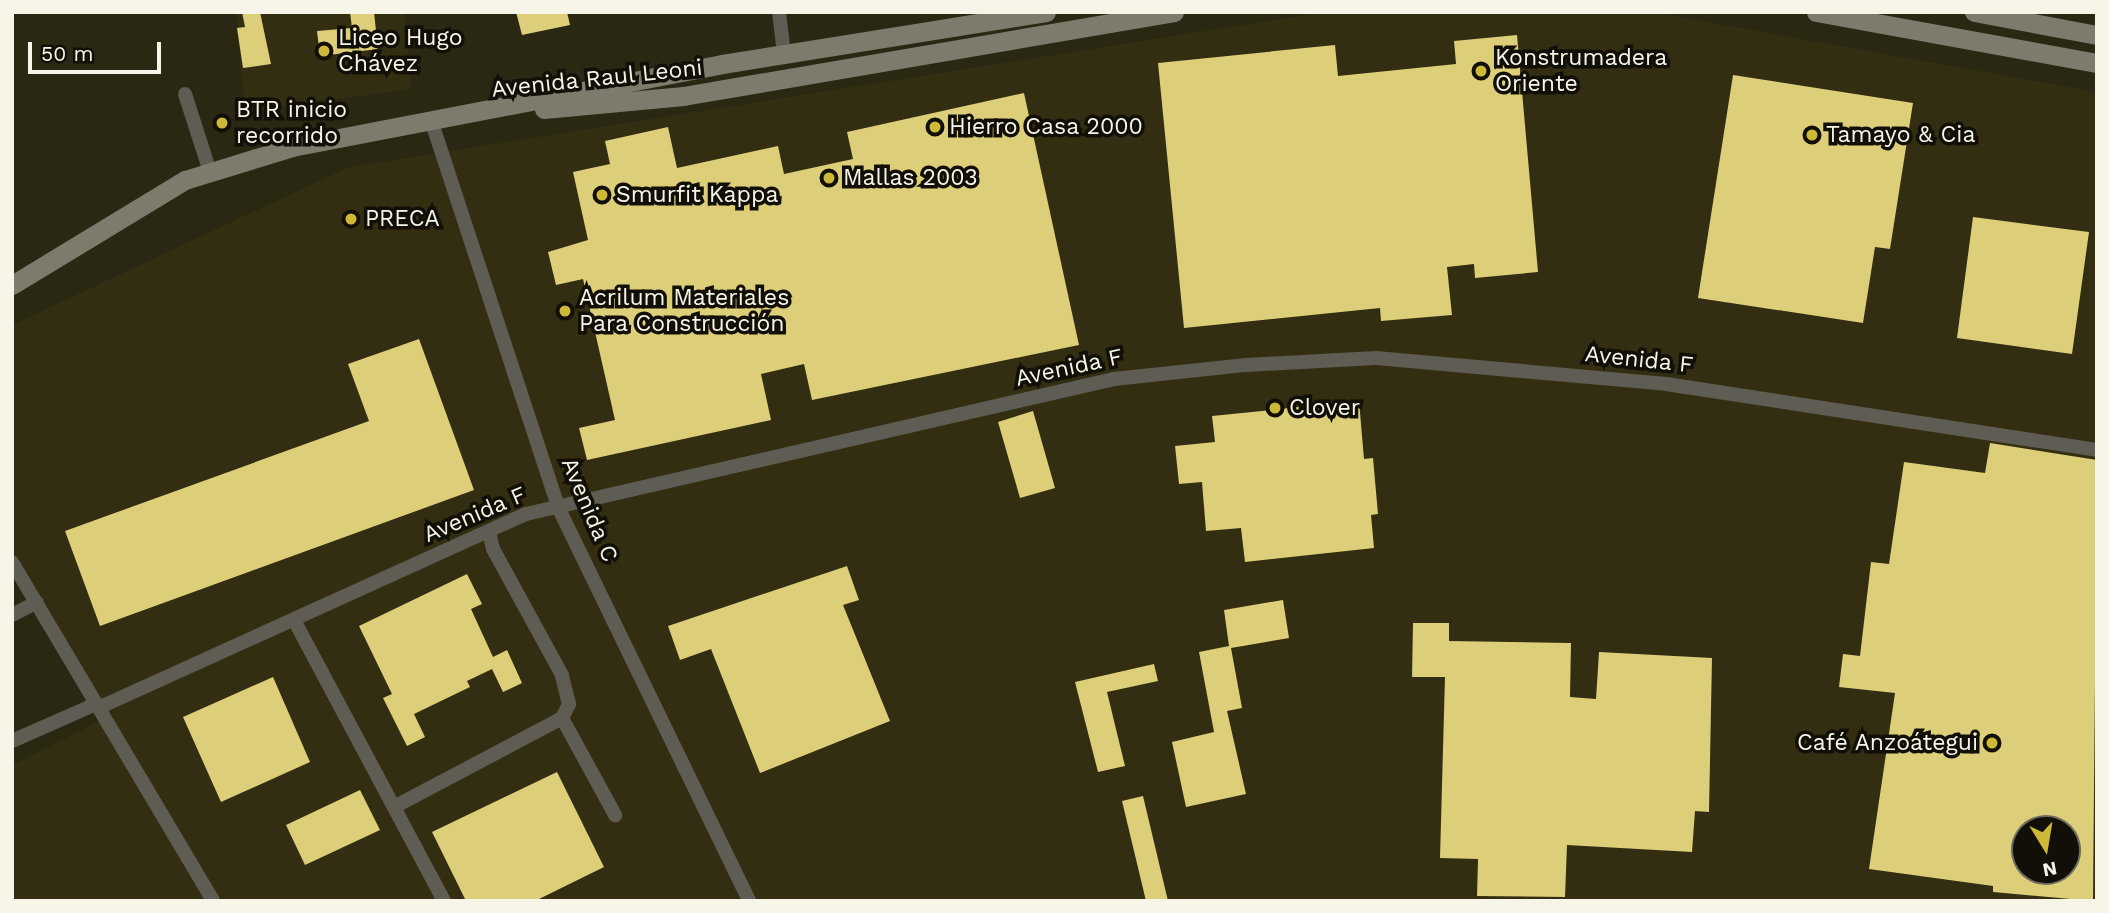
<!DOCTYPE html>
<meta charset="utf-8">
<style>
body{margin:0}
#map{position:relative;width:2109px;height:913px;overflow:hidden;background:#2a2713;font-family:"Work Sans",sans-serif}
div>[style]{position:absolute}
.built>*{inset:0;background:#332e12}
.building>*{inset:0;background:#ddce79}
.minor>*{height:14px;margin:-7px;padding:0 7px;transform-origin:7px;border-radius:7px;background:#5e5c53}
.secondary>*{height:19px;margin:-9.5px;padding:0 9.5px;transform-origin:9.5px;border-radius:9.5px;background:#7d7b6b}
.dots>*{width:19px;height:19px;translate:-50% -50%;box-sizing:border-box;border:4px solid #110f07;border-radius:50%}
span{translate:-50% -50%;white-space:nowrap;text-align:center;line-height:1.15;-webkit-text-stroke:7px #110f07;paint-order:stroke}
.poi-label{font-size:23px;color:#f7f5e8}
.left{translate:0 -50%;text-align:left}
.right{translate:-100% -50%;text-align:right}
.street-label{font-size:23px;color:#f7f5e8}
.frame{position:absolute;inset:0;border:14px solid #f7f5e8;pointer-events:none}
.north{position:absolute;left:2011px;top:815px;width:70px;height:70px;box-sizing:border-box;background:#110f07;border:2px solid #6d6b61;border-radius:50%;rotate:169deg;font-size:19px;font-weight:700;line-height:28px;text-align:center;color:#f7f5e8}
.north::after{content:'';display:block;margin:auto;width:24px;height:32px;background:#ceb837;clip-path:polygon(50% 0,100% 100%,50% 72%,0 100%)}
.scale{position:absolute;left:28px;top:42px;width:133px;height:32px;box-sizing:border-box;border:4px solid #f7f5e8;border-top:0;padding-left:9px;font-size:21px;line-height:24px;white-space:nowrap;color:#f7f5e8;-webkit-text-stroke:5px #110f07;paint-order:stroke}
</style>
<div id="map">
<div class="built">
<div style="clip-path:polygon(236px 12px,405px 12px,412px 89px,245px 112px)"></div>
<div style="clip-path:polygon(evenodd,1324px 12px,1652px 12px,2097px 92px,2097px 901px,12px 901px,12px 765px,111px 715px,12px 559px,12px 325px,349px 167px,1324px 12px,2025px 829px,2067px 829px,2067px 871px,2025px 871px,2025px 829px)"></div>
</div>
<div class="building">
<div style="clip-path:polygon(242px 12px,260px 12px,271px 64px,243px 68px,237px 28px,245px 27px)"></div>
<div style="clip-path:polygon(350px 12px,374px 12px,378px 49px,320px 56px,317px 31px,352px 28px)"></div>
<div style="clip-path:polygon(516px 12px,567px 12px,570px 25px,522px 35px)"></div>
<div style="clip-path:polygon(1517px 35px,1538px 272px,1475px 278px,1474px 264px,1447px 267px,1452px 315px,1381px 321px,1380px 308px,1184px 328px,1158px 63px,1335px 45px,1338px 76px,1456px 64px,1454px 41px)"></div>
<div style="clip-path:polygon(1733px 75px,1913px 103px,1890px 249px,1875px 247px,1863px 323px,1698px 298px)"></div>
<div style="clip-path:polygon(1024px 93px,1079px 345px,812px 400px,804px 364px,761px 374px,771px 420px,587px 460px,579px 428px,615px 420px,583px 279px,556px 285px,548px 252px,588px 240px,573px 172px,610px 164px,605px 141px,668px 127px,677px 168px,778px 146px,784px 174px,853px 159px,847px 132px)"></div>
<div style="clip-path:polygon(1973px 217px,2089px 232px,2072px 354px,1957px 338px)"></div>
<div style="clip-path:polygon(419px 339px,474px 490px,100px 626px,65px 531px,369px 421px,348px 364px)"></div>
<div style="clip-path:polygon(1359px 401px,1364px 459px,1373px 458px,1378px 514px,1371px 515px,1374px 548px,1245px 562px,1241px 528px,1206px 531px,1202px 482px,1179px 484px,1175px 446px,1215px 442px,1212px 416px)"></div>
<div style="clip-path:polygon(1033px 411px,1055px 488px,1020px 498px,998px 422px)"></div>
<div style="clip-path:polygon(evenodd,1990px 443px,2097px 460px,2093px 901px,1993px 892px,1993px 886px,1869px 869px,1895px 693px,1839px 687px,1843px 654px,1860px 656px,1871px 562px,1889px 564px,1904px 462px,1985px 473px,1990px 443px,2025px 829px,2067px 829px,2067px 871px,2025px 871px,2025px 829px)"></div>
<div style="clip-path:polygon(847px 566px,859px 600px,843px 605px,890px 721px,760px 773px,711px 649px,680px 660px,668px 626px)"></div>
<div style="clip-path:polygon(467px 574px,482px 604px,471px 609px,493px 657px,507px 650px,522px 683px,503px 692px,492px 669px,467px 681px,470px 687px,414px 714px,425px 737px,407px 746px,383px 698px,392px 694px,359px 626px)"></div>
<div style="clip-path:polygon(1283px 600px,1289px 638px,1231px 648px,1242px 708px,1227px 711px,1246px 794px,1186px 807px,1172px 742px,1214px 732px,1199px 652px,1229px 646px,1224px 610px)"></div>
<div style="clip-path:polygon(1413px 623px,1449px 623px,1449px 641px,1571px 643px,1570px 697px,1596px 699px,1599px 652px,1712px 658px,1709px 812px,1695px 811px,1692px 852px,1567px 845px,1565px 897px,1477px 896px,1478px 859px,1440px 858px,1445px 677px,1412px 677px)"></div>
<div style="clip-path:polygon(1154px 664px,1158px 681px,1107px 692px,1125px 766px,1098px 772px,1075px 682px)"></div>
<div style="clip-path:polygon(273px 677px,310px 762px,221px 802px,183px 717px)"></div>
<div style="clip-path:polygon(557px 772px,604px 867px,535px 901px,466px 901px,432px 832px)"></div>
<div style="clip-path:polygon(360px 790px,380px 830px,305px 865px,286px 825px)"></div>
<div style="clip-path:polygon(1143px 796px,1168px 901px,1146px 901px,1122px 801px)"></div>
</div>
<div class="minor">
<div style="left:779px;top:12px;width:42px;rotate:83.2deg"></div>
<div style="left:185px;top:94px;width:82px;rotate:72.2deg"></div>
<div style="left:431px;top:120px;width:407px;rotate:71.8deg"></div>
<div style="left:558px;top:507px;width:438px;rotate:64.1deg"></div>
<div style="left:12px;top:562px;width:394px;rotate:59.3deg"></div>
<div style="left:12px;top:615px;width:28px;rotate:-27deg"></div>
<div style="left:294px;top:620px;width:319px;rotate:61.9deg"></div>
<div style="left:98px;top:708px;width:470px;rotate:-24.4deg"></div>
<div style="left:526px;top:514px;width:603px;rotate:-12.93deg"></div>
<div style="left:1114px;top:379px;width:133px;rotate:-6.1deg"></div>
<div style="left:1246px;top:365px;width:130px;rotate:-3.1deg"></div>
<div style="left:1376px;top:358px;width:291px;rotate:5.1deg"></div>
<div style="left:1666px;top:384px;width:436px;rotate:8.7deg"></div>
<div style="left:562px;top:718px;width:111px;rotate:61.3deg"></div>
<div style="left:12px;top:741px;width:92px;rotate:-23.8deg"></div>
<div style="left:394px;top:807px;width:190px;rotate:-27.9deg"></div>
<div style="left:562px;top:718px;width:16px;rotate:-63deg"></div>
<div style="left:569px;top:704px;width:30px;rotate:-104deg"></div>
<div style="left:562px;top:675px;width:144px;rotate:-118.7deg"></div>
<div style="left:493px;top:549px;width:17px;rotate:-103deg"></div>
</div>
<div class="secondary">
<div style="left:1816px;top:12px;width:286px;rotate:10.3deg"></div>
<div style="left:1974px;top:12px;width:125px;rotate:10.6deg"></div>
<div style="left:544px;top:109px;width:140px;rotate:-5.3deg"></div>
<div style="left:683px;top:96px;width:498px;rotate:-9.7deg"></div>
<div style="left:12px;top:285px;width:202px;rotate:-31.3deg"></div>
<div style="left:185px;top:180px;width:112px;rotate:-17.1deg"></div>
<div style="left:292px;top:147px;width:438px;rotate:-10.9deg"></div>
<div style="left:722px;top:64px;width:328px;rotate:-9.1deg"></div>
</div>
<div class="dots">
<div style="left:324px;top:51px;background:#ceb837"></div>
<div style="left:1481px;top:71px;background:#ceb837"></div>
<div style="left:222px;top:123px;background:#ceb837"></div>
<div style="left:935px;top:127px;background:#ceb837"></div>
<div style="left:1812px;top:135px;background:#ceb837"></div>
<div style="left:829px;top:178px;background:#ceb837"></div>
<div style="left:602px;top:195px;background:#ceb837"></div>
<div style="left:351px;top:219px;background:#ceb837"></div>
<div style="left:565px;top:311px;background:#ceb837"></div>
<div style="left:1275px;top:408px;background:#ceb837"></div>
<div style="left:1992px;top:743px;background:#ceb837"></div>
</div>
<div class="poi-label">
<span class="left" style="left:338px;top:51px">Liceo Hugo<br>Chávez</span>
<span class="left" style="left:1495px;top:71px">Konstrumadera<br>Oriente</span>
<span class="left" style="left:236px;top:123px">BTR inicio<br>recorrido</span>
<span class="left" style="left:949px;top:127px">Hierro Casa 2000</span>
<span class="left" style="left:1826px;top:135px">Tamayo &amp; Cia</span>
<span class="left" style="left:843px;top:178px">Mallas 2003</span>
<span class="left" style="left:616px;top:195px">Smurfit Kappa</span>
<span class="left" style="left:365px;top:219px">PRECA</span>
<span class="left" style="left:579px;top:311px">Acrilum Materiales<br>Para Construcción</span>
<span class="left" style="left:1289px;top:408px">Clover</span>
<span class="right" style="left:1978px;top:743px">Café Anzoátegui</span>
</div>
<div class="street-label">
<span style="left:597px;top:79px;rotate:-6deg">Avenida Raul Leoni</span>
<span style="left:1639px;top:360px;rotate:6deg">Avenida F</span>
<span style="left:1069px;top:368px;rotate:-12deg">Avenida F</span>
<span style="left:589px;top:510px;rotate:67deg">Avenida C</span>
<span style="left:475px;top:515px;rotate:-23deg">Avenida F</span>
</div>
<div class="frame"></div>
<div class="north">N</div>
<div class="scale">50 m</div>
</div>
